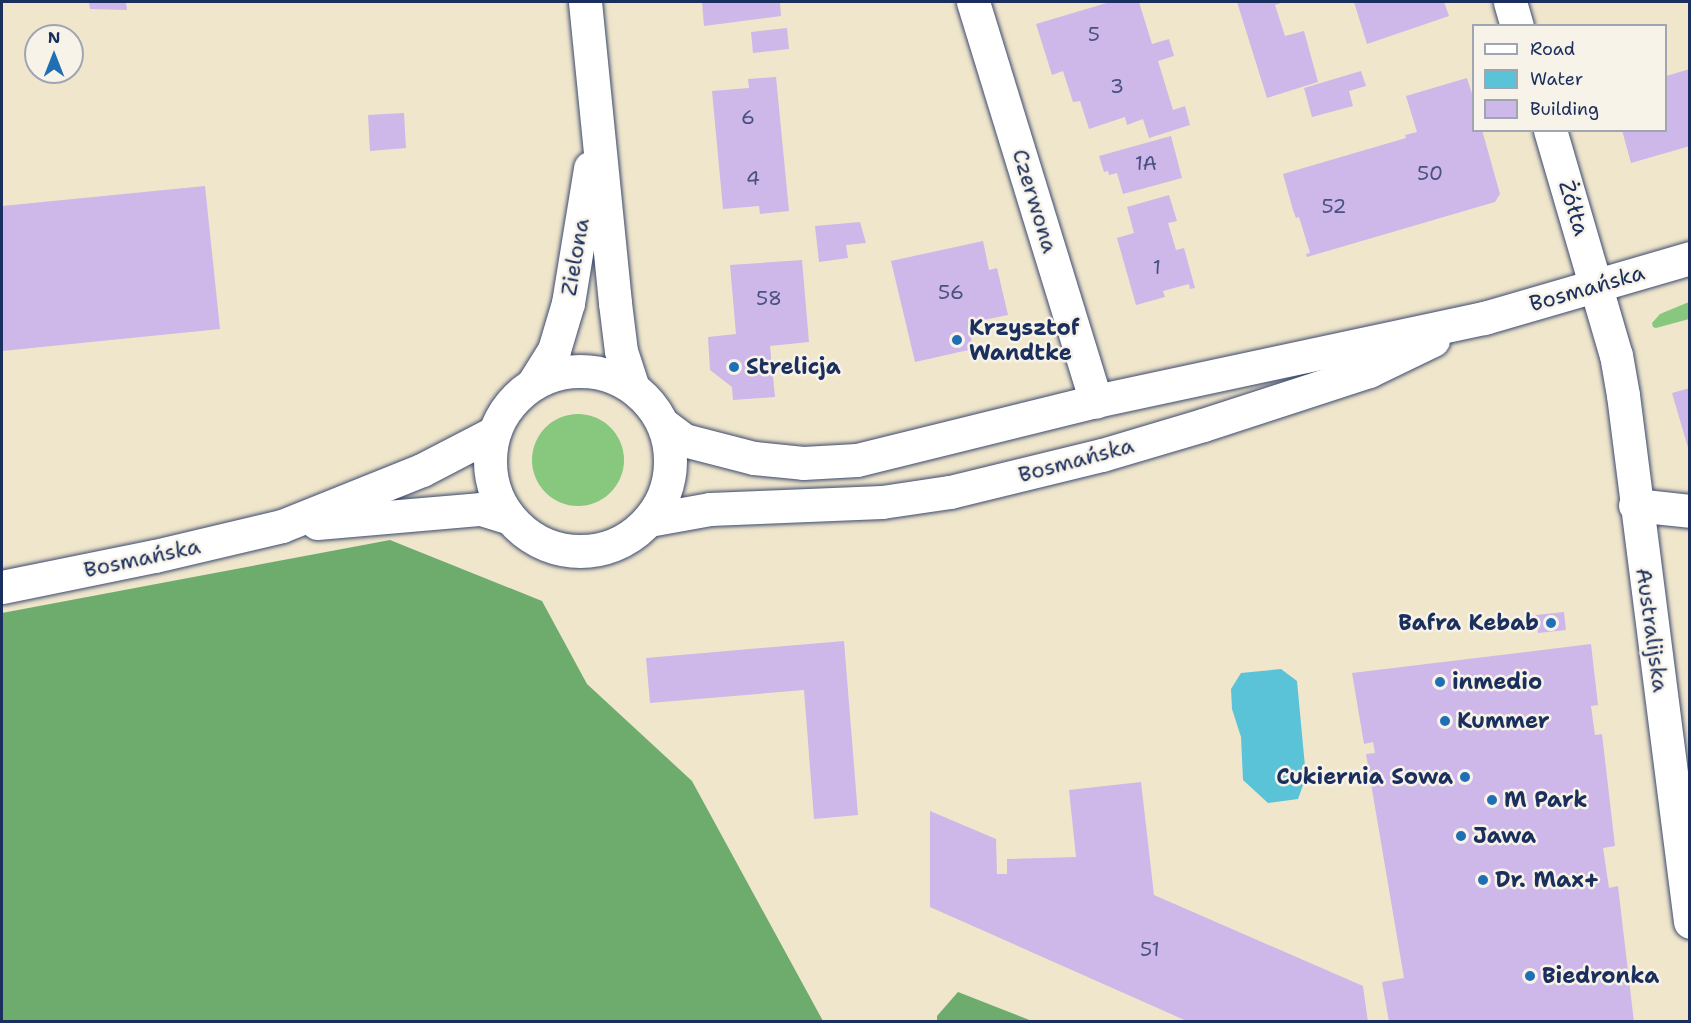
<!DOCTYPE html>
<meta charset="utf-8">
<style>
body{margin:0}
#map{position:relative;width:1691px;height:1023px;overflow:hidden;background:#f0e6cc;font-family:"Shantell Sans",sans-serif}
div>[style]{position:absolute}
.green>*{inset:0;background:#87c77e}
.round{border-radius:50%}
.forest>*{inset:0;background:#6dac6d}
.water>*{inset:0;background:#5ac3d7}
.building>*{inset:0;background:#ceb7e9}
.roads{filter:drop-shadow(0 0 2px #3b4a6e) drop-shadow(0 0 2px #3b4a6e)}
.minor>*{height:33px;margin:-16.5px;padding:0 16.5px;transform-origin:16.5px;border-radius:16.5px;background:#fff}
.minor>.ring{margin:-16.5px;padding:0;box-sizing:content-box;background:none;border:33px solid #fff;border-radius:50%}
.dots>*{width:16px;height:16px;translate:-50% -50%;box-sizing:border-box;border:3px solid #f7f3e8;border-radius:50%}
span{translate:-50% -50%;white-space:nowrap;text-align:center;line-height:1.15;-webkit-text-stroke:5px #f7f3e8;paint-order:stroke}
.number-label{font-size:20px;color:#485181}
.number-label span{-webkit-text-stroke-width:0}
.street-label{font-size:22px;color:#1b2f5e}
.poi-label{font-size:22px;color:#1b2f5e;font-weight:700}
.left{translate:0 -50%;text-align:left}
.right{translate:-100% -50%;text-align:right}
.frame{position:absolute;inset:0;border:3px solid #1b2f5e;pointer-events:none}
.legend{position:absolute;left:1472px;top:24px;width:195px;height:108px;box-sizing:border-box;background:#f7f3e8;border:2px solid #9fa5b1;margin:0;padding:8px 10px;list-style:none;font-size:18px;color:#1b2f5e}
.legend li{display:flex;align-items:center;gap:12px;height:30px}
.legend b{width:30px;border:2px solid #9fa5b1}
.north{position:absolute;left:24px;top:24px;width:60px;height:60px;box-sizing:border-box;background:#f7f3e8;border:2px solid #9fa5b1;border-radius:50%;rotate:0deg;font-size:16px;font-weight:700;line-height:24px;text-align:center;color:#1b2f5e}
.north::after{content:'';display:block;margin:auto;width:21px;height:27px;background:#1f6fb2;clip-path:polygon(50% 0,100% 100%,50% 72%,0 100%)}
</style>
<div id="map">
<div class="green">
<div style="clip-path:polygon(1689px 302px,1689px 319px,1656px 328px,1653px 327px,1652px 323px,1660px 314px)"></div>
<div class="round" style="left:532px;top:414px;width:92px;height:92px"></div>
</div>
<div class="forest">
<div style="clip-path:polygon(390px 540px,542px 601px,587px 684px,692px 781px,823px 1021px,2px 1021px,2px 613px)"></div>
<div style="clip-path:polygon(958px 992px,1032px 1021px,937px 1021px,937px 1016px)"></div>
</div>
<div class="water">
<div style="clip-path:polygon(1281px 669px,1297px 681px,1306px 777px,1298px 799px,1268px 803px,1243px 780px,1241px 737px,1232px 709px,1231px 689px,1241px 673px)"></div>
</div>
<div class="building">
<div style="clip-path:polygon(89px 2px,126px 2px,127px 10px,90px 9px)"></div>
<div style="clip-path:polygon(702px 2px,780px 2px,781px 16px,704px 26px)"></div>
<div style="clip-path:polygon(1110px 2px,1139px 2px,1152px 44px,1169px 39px,1174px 56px,1158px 61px,1173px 110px,1185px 106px,1190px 125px,1149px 138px,1143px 119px,1127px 125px,1125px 117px,1089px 129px,1080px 101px,1073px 102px,1063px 71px,1052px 75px,1036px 24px)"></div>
<div style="clip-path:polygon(1237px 2px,1284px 2px,1275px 5px,1285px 36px,1304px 31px,1318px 82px,1267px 98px)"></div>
<div style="clip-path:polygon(1354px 2px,1444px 2px,1449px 16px,1367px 44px)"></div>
<div style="clip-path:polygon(787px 28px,789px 49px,753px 53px,751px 32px)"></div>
<div style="clip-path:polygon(1690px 69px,1690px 146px,1631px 163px,1622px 130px,1666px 130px,1666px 76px)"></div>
<div style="clip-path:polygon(1361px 71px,1366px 86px,1349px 91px,1353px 106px,1312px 117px,1304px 88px)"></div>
<div style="clip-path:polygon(776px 77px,789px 211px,760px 214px,759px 206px,723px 209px,712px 91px,749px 88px,748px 79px)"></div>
<div style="clip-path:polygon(1467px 78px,1474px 100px,1474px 130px,1482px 130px,1500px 194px,1495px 202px,1307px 257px,1306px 254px,1310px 253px,1299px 217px,1296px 218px,1293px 210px,1283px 174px,1406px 138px,1405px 135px,1417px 132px,1406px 96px)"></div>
<div style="clip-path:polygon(404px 113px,406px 148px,370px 151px,368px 115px)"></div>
<div style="clip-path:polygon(1171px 136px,1182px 178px,1123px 194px,1117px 173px,1109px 175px,1108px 171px,1104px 172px,1099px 156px)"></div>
<div style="clip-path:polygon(205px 186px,220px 329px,2px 351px,2px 206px)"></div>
<div style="clip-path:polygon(1169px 195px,1177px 221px,1168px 223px,1176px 250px,1184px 248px,1195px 288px,1190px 289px,1189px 284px,1163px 291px,1165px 297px,1136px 305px,1117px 238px,1134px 233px,1127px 207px)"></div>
<div style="clip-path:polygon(860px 222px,866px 243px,846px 245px,848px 258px,819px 262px,815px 226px)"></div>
<div style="clip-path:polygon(983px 241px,989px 270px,997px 268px,1008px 315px,968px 323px,973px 349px,915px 362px,891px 261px)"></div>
<div style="clip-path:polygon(802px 260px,809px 342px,770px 346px,775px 397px,733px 400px,732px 387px,710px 370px,708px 337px,736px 334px,730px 265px)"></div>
<div style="clip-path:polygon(1690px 388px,1690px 451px,1689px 451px,1672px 393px)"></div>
<div style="clip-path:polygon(1564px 612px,1566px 630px,1538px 633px,1536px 615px)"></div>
<div style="clip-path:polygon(844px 641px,858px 815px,814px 819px,804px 690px,650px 703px,646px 658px)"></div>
<div style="clip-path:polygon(1591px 644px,1598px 705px,1591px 706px,1595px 735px,1602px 734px,1615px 846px,1603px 848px,1609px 888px,1618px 886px,1634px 1022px,1389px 1022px,1382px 982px,1404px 978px,1366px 754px,1375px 753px,1373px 742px,1364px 744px,1352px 673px)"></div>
<div style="clip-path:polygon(1141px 782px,1154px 895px,1363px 986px,1368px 1022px,1189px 1022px,930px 907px,930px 811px,996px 839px,997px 874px,1007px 874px,1007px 859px,1076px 857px,1069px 790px)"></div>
</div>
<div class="roads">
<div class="minor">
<div style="left:585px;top:2px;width:302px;rotate:84.3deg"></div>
<div style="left:615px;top:303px;width:48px;rotate:82.9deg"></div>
<div style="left:621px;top:351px;width:38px;rotate:72deg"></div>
<div style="left:973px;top:2px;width:418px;rotate:72.9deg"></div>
<div style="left:1510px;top:2px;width:25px;rotate:74deg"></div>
<div style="left:1550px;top:130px;width:234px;rotate:73.7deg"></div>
<div style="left:1616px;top:355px;width:41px;rotate:80.1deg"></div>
<div style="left:1623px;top:395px;width:531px;rotate:82.75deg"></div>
<div class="ring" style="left:490px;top:371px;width:147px;height:147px"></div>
<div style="left:534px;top:382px;width:38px;rotate:-58deg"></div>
<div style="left:554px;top:350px;width:49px;rotate:-73.4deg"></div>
<div style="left:568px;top:303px;width:137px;rotate:-80.7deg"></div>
<div style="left:664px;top:425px;width:25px;rotate:37deg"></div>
<div style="left:684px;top:440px;width:72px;rotate:14.4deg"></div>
<div style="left:754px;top:458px;width:49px;rotate:5.8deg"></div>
<div style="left:803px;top:463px;width:54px;rotate:-3.2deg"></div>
<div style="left:857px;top:460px;width:246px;rotate:-13.9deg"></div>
<div style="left:1096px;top:401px;width:397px;rotate:-12.1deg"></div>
<div style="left:1484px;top:318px;width:215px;rotate:-16.2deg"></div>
<div style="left:1635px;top:505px;width:55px;rotate:6.2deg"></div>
<div style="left:649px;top:520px;width:62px;rotate:-10.2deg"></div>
<div style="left:710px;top:509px;width:172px;rotate:-2.3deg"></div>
<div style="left:882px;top:502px;width:69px;rotate:-8.4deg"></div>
<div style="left:950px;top:492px;width:156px;rotate:-13.7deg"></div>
<div style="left:1102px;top:455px;width:105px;rotate:-16.5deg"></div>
<div style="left:1203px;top:425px;width:175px;rotate:-18deg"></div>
<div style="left:1369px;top:371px;width:71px;rotate:-25.8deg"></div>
<div style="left:317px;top:523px;width:165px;rotate:-4.9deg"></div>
<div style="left:481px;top:509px;width:28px;rotate:17deg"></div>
<div style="left:2px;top:587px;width:156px;rotate:-11.5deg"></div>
<div style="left:155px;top:556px;width:130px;rotate:-13.3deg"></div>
<div style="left:282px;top:526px;width:151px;rotate:-21.8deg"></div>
<div style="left:422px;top:470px;width:80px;rotate:-27.5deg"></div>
</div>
</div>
<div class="dots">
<div style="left:957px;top:340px;background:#1f6fb2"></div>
<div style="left:734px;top:367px;background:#1f6fb2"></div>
<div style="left:1551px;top:623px;background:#1f6fb2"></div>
<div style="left:1440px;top:682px;background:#1f6fb2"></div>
<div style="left:1445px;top:721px;background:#1f6fb2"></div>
<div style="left:1465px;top:777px;background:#1f6fb2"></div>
<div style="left:1492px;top:800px;background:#1f6fb2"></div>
<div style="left:1461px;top:836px;background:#1f6fb2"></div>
<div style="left:1483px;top:880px;background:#1f6fb2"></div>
<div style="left:1530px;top:976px;background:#1f6fb2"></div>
</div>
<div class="number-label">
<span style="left:1094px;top:34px">5</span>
<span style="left:1117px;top:86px">3</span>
<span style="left:748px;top:117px">6</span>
<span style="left:1146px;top:163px">1A</span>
<span style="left:1430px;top:173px">50</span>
<span style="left:753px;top:178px">4</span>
<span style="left:1334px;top:206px">52</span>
<span style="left:1157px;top:267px">1</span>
<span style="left:951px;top:292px">56</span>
<span style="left:769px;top:298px">58</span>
<span style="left:1150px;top:949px">51</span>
</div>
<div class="street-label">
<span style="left:1035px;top:201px;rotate:73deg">Czerwona</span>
<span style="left:1574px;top:208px;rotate:73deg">Żółta</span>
<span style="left:575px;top:257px;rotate:-80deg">Zielona</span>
<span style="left:1587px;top:288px;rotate:-16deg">Bosmańska</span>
<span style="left:1076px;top:460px;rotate:-15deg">Bosmańska</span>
<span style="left:142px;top:558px;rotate:-12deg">Bosmańska</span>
<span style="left:1652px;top:630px;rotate:82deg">Australijska</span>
</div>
<div class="poi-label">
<span class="left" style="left:969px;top:340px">Krzysztof<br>Wandtke</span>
<span class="left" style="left:746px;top:367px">Strelicja</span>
<span class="right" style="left:1539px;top:623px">Bafra Kebab</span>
<span class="left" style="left:1452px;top:682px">inmedio</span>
<span class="left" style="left:1457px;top:721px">Kummer</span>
<span class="right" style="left:1453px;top:777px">Cukiernia Sowa</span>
<span class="left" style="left:1504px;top:800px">M Park</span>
<span class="left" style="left:1473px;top:836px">Jawa</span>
<span class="left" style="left:1495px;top:880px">Dr. Max+</span>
<span class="left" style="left:1542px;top:976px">Biedronka</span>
</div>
<div class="frame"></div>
<ul class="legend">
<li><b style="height:8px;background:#fff"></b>Road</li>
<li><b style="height:16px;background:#5ac3d7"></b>Water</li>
<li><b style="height:16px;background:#ceb7e9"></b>Building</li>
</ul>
<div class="north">N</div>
</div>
